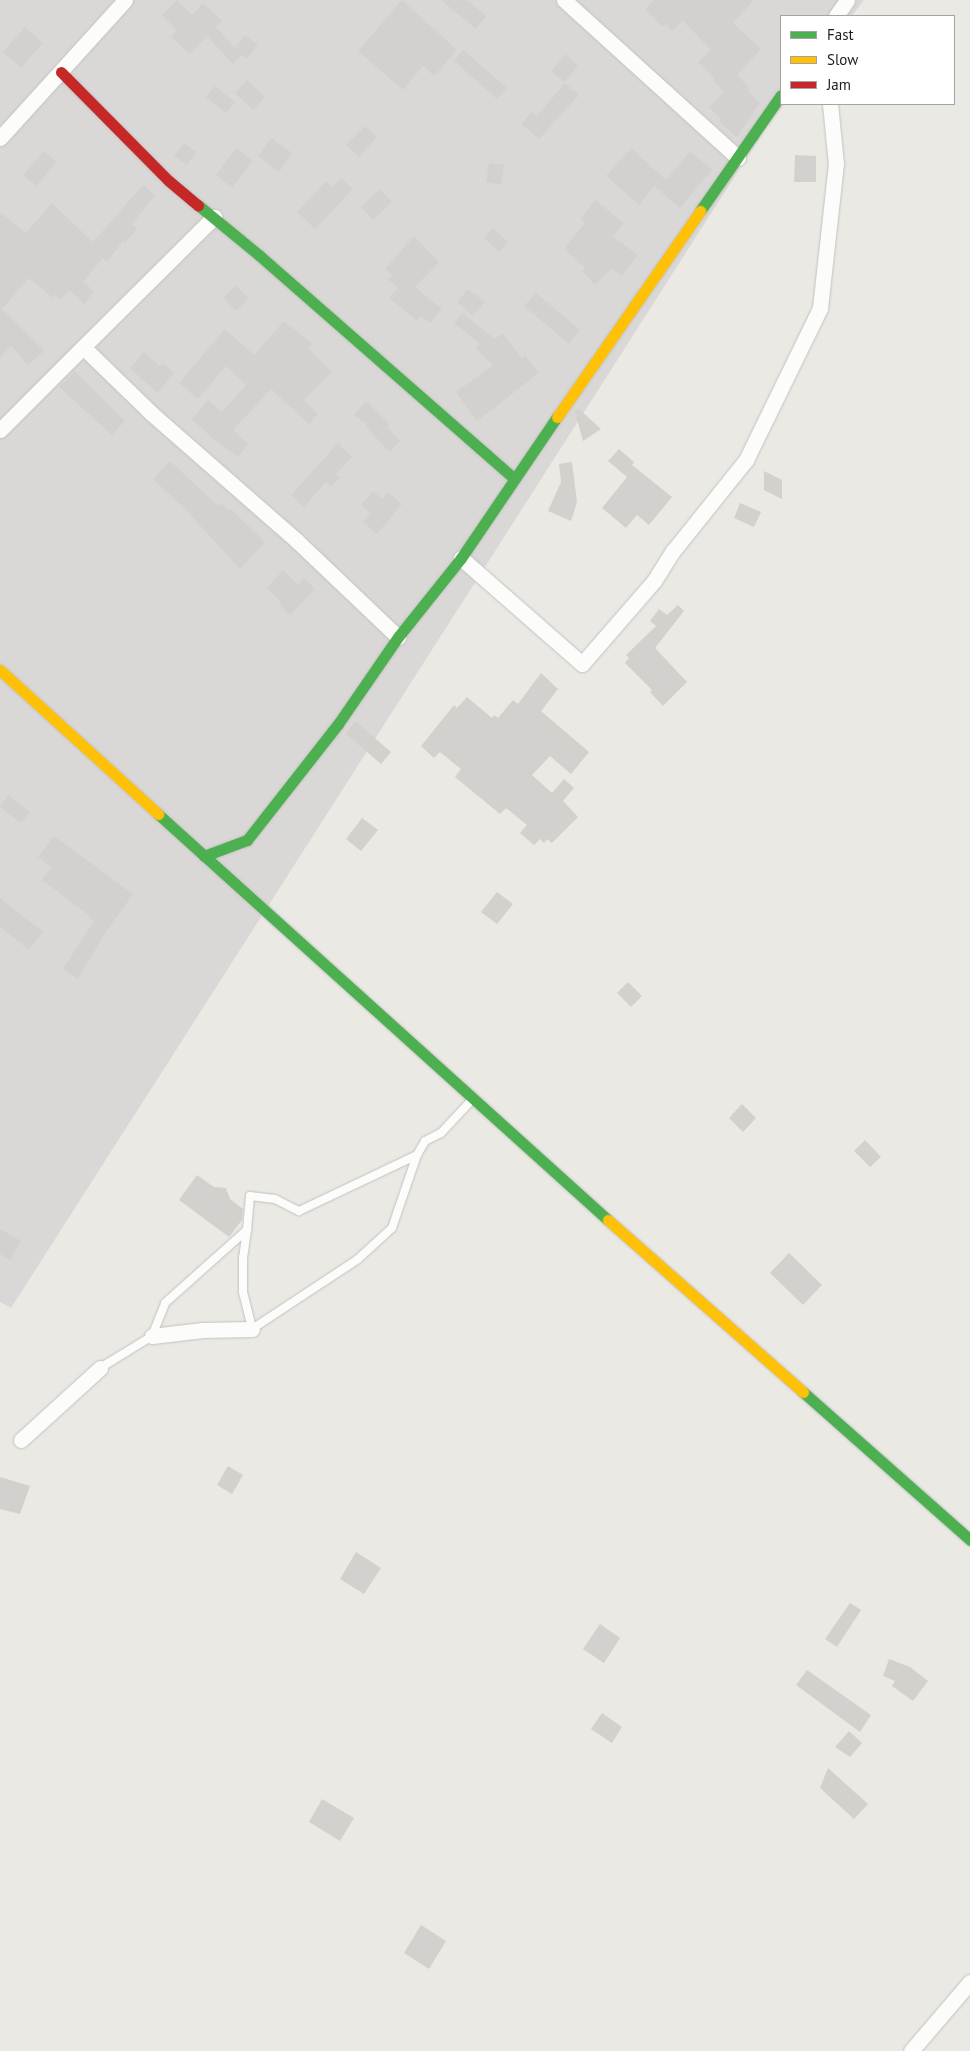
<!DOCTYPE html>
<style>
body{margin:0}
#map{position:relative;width:970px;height:2051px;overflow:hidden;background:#ebe9e4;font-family:"PT Sans",sans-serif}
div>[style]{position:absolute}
.residential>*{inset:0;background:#dad8d6}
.building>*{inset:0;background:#d3d0cd}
.roads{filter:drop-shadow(0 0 1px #c3c2c0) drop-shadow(0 0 1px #c3c2c0)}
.lane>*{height:8px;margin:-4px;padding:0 4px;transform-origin:4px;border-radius:4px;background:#fcfcfb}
.street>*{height:15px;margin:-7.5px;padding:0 7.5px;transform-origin:7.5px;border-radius:7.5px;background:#fcfcfb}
.fast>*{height:11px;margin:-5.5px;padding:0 5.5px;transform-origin:5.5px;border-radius:5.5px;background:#4caf50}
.slow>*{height:11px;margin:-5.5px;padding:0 5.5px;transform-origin:5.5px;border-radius:5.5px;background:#ffc107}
.jam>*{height:11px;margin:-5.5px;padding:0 5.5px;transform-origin:5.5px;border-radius:5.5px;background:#c62828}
span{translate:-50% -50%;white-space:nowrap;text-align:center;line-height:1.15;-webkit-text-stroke:4px #fff;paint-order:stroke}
.legend{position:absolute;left:780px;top:15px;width:175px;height:90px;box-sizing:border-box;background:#fff;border:1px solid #a4a4a4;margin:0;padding:6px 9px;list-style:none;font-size:15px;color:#1c1c1c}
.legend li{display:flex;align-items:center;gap:10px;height:25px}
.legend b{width:25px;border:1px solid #a4a4a4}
</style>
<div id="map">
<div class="residential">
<div style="clip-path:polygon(0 0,864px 0,852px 16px,781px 16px,781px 104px,11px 1308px,0 1302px)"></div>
</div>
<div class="building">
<div style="clip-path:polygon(177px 0,192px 15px,203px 3px,222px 21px,216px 27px,235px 48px,245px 35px,258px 45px,247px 59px,242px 55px,233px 64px,207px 36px,190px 54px,171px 37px,177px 30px,162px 15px)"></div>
<div style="clip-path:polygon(402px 0,457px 50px,434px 76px,423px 66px,403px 90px,358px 51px)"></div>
<div style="clip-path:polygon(441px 0,467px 0,486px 16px,476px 29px)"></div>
<div style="clip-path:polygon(654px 0,754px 0,733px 23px,761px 49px,737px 75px,749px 88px,747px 90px,760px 103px,737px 137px,719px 122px,721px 119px,709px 107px,724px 92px,713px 80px,714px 78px,698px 62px,711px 50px,683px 21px,672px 31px,666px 24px,662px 27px,645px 9px)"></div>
<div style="clip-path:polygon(25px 27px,43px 43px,21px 68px,3px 52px)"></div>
<div style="clip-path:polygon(463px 50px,507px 88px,497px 99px,454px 61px)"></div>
<div style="clip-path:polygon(566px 54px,578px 66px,564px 82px,551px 71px)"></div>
<div style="clip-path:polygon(247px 80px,265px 97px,253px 110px,235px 93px)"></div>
<div style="clip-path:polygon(565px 83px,579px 95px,539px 139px,521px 124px,532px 112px,537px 116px)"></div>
<div style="clip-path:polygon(215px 86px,235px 102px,226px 113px,206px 97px)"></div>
<div style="clip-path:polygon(365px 126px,377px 137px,359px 157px,346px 145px)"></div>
<div style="clip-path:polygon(271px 138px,292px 153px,279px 172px,258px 156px)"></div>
<div style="clip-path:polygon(184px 143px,196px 152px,187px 165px,174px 156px)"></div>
<div style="clip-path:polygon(236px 148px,253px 161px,232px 188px,216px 175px)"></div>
<div style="clip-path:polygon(631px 148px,666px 180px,690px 151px,712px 170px,680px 208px,654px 186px,639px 205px,606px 176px)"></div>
<div style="clip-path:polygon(44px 151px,57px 162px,36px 186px,23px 175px)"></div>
<div style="clip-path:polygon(795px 155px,816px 156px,816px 182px,794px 182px)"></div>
<div style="clip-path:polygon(489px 163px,504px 165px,501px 185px,486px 182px)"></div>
<div style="clip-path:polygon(341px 178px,353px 189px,315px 229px,297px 212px,326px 181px,333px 187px)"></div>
<div style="clip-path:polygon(143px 185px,155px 195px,132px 224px,137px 229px,125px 243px,123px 241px,107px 262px,103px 258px,83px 282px,94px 291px,84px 304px,69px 290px,61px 300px,55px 295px,53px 298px,29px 278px,2px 309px,44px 351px,28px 365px,11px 346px,0 357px,0 212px,26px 233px,52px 203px,93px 242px)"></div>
<div style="clip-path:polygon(380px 189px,392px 202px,373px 220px,361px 207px)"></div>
<div style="clip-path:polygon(595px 200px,624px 223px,613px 236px,638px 255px,622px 276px,612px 268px,595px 285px,582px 271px,585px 268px,564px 249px,585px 223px,581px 219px)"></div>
<div style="clip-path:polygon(493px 228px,508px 242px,499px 252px,484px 238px)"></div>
<div style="clip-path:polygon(414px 236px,439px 262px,415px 287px,442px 309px,430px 323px,421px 316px,417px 321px,389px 298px,398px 288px,388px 279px,392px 275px,385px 269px)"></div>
<div style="clip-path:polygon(236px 285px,248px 298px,236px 311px,223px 298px)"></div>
<div style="clip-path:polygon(468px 289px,485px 302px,473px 316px,457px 302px)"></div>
<div style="clip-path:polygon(536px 293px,580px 330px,569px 344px,524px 306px)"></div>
<div style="clip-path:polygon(462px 313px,495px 339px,502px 333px,522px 358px,525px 355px,539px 373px,477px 421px,456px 392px,493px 365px,475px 348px,480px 344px,454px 323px)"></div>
<div style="clip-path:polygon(284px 321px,312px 343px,308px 348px,332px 372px,304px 400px,318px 414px,309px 424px,271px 389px,233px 430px,248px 444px,238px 457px,212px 438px,192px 419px,208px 400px,222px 412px,246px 385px,226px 366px,198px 399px,179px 383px,225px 329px,254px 355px)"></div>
<div style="clip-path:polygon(144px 352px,160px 366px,163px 363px,174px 373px,157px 393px,130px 368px)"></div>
<div style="clip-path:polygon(75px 371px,125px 421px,112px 435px,59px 387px)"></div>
<div style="clip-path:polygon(366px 401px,389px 424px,387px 427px,400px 441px,390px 452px,366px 427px,367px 425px,354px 415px)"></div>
<div style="clip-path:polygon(578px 408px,601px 429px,583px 441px,575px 412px)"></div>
<div style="clip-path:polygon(338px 443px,352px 457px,336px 474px,340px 477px,331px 487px,326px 482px,304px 507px,291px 495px)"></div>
<div style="clip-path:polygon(619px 449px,634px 462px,632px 465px,672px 497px,649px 525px,637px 515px,626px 528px,602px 508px,627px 477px,608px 461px)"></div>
<div style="clip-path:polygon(170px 461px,218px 506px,221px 503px,229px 511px,231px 509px,265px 542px,240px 569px,185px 509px,153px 479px)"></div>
<div style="clip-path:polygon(572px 462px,577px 502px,571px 521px,548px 511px,561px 482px,559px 464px)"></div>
<div style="clip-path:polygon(764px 471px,782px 480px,782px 499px,764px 490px)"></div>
<div style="clip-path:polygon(373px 491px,382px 499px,388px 492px,402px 504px,377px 534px,363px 522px,370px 513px,361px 505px)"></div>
<div style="clip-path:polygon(740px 503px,761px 512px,754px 527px,734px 518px)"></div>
<div style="clip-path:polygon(283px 570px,298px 585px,304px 578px,315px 589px,290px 615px,279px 604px,281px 602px,267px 588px)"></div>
<div style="clip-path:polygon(678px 605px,684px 611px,655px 648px,687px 682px,663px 706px,650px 692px,652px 690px,625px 663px,629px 658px,626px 655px,656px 626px,650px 621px,659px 609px,667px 615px)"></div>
<div style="clip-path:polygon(541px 673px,558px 689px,541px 711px,589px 752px,571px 774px,550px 756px,532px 775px,552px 793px,564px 779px,574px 788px,563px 801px,578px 817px,552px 843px,547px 839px,544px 843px,540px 839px,534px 845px,520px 833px,527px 825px,506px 808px,500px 814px,455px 777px,461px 769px,440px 752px,434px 758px,421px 746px,454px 705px,457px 708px,467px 697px,492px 718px,494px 715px,498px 718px,513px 700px,518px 704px)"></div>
<div style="clip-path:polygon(355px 721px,391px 752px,381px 764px,346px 734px)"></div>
<div style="clip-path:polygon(8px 795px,30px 812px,21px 823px,0 807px)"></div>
<div style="clip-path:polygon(362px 818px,378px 830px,361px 851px,346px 839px)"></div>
<div style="clip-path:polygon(54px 836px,133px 894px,106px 932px,78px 979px,63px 969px,94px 921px,88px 917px,89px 915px,42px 880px,51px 867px,38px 857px)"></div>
<div style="clip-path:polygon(497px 892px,513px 904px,497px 924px,481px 912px)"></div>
<div style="clip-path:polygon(0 898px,43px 932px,29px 950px,0 927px)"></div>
<div style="clip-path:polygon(628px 982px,642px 996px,631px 1007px,617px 993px)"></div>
<div style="clip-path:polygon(742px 1104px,756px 1118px,743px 1132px,729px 1118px)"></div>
<div style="clip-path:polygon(865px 1140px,881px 1157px,870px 1167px,854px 1151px)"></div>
<div style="clip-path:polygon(197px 1175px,214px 1187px,226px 1188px,230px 1199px,243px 1209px,242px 1220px,229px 1237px,179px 1200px)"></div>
<div style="clip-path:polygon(0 1229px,21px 1241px,10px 1260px,0 1254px)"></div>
<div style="clip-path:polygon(789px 1253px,822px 1285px,803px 1305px,770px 1273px)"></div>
<div style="clip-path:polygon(228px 1466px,243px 1475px,232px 1494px,217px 1485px)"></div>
<div style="clip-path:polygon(0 1477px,30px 1486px,20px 1514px,0 1509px)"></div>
<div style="clip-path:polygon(356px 1552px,381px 1568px,364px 1594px,340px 1579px)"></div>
<div style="clip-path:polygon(850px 1603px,861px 1610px,837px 1647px,825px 1639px)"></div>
<div style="clip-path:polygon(600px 1624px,620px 1638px,604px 1663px,583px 1649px)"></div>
<div style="clip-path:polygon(889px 1659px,910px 1667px,928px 1681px,913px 1701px,892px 1686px,895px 1681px,883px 1676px)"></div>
<div style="clip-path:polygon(807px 1670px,871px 1715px,860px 1732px,796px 1685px)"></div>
<div style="clip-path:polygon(602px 1713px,622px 1727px,612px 1743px,591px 1729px)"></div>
<div style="clip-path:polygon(849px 1731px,862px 1743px,850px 1757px,835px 1747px)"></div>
<div style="clip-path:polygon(828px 1768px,868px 1804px,854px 1819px,820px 1788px)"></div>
<div style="clip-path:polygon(322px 1799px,354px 1818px,340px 1841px,309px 1822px)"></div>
<div style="clip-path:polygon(421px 1925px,446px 1941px,429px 1969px,404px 1953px)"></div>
</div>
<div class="roads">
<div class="lane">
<div style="left:247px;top:1230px;width:27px;rotate:98deg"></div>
<div style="left:243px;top:1257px;width:35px;rotate:90deg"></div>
<div style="left:243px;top:1292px;width:38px;rotate:76deg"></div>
<div style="left:252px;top:1329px;width:127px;rotate:-33.4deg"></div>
<div style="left:358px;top:1259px;width:46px;rotate:-42.4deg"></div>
<div style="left:392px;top:1228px;width:77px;rotate:-71.1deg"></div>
<div style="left:417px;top:1155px;width:16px;rotate:-60deg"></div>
<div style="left:425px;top:1141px;width:18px;rotate:-27deg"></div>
<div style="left:441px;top:1133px;width:41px;rotate:-47deg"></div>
<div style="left:100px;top:1368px;width:61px;rotate:-31.6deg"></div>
<div style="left:152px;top:1336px;width:35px;rotate:-68deg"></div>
<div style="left:165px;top:1303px;width:110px;rotate:-41.7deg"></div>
<div style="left:247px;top:1230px;width:34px;rotate:-85deg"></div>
<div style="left:250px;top:1196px;width:25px;rotate:7deg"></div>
<div style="left:275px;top:1199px;width:27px;rotate:27deg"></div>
<div style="left:299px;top:1211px;width:131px;rotate:-25.4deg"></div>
</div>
<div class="street">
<div style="left:564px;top:0;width:235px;rotate:42.2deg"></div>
<div style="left:836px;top:16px;width:19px;rotate:-55deg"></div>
<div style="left:0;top:138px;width:186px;rotate:-47.8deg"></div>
<div style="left:83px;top:347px;width:185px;rotate:-44.8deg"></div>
<div style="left:0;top:430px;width:117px;rotate:-45deg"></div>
<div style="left:83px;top:347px;width:95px;rotate:44.1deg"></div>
<div style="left:151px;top:413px;width:193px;rotate:41.2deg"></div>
<div style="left:296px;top:540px;width:141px;rotate:43.6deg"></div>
<div style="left:461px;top:558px;width:161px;rotate:41.2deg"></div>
<div style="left:582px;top:664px;width:110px;rotate:-49.1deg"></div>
<div style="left:654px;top:581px;width:36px;rotate:-58deg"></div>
<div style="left:673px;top:551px;width:117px;rotate:-51.3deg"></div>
<div style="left:746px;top:460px;width:169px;rotate:-64deg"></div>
<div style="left:820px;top:308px;width:145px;rotate:-83.7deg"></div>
<div style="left:836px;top:164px;width:60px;rotate:-95.7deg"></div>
<div style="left:152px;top:1336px;width:51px;rotate:-6.7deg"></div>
<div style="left:203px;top:1330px;width:49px;rotate:-1.2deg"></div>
<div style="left:21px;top:1440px;width:107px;rotate:-42.3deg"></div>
<div style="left:911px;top:2051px;width:91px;rotate:-49.5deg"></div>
</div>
<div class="fast">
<div style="left:198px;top:205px;width:80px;rotate:39.4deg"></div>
<div style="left:260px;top:256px;width:337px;rotate:41.2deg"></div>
<div style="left:700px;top:211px;width:141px;rotate:-55.1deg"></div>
<div style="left:158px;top:814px;width:606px;rotate:42.06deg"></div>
<div style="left:204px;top:856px;width:46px;rotate:-20.4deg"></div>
<div style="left:247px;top:840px;width:147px;rotate:-51.9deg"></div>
<div style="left:338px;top:724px;width:106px;rotate:-55.4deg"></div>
<div style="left:398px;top:637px;width:101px;rotate:-51.4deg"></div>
<div style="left:461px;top:558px;width:171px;rotate:-55.8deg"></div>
<div style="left:803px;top:1392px;width:223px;rotate:41.5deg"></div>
</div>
<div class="slow">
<div style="left:557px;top:417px;width:251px;rotate:-55.2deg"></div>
<div style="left:0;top:670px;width:214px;rotate:42.3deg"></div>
<div style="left:608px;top:1220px;width:260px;rotate:41.4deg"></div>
</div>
<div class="jam">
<div style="left:61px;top:72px;width:153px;rotate:45.3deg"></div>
<div style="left:169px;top:181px;width:38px;rotate:40deg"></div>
</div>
</div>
<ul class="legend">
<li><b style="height:6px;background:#4caf50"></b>Fast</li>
<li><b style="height:6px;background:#ffc107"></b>Slow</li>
<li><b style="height:6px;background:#c62828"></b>Jam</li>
</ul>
</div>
